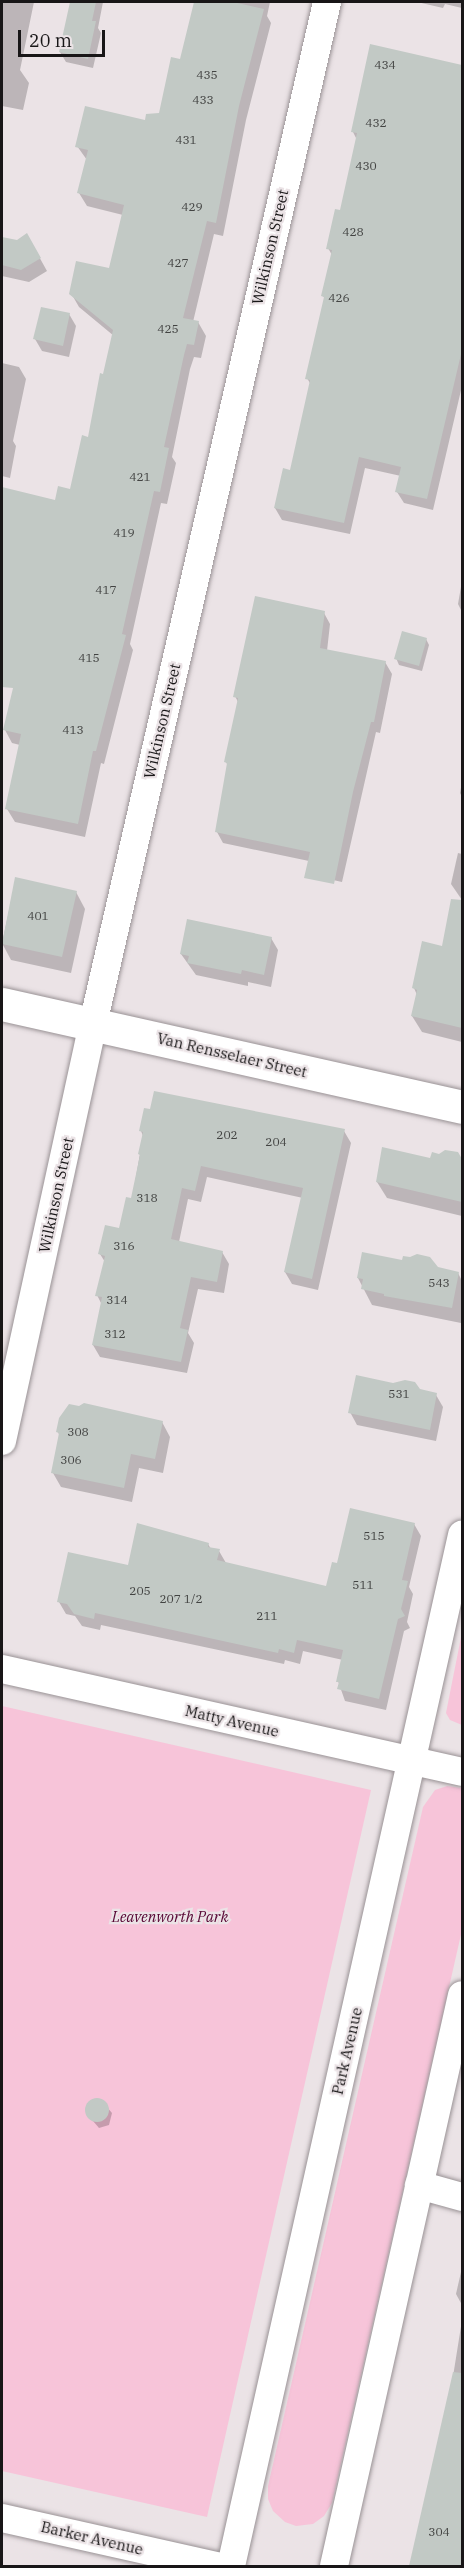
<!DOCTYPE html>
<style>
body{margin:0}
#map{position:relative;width:464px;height:2568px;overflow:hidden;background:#ebe3e6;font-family:"IBM Plex Serif",serif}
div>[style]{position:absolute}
.green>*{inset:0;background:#f7c4d9}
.shadow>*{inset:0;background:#0003}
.building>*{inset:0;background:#c2c9c5}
.round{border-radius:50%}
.roads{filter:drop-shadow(0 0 2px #999295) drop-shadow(0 0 2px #999295)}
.street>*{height:28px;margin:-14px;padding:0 14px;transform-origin:14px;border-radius:14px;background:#fff}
.secondary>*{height:33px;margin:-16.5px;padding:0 16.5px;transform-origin:16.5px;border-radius:16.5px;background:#fff}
span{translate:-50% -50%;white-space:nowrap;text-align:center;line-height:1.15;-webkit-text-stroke:4.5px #ebe3e6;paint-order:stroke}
.number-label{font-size:12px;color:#424342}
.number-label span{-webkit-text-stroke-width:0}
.street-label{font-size:15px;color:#181617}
.park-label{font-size:15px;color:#580735;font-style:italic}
.frame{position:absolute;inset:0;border:3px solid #181617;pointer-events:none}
.scale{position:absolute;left:18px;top:30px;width:87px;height:27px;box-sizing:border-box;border:3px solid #181617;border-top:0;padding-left:8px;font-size:18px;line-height:21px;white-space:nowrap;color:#181617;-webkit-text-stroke:4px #ebe3e6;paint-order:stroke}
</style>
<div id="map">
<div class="green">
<div style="clip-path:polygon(462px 1632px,462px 1725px,450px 1720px,446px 1713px)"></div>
<div style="clip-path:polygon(2px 1706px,371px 1790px,207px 2517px,2px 2471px)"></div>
<div style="clip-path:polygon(447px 1786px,462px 1788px,462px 1930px,332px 2503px,324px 2516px,313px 2524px,296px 2526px,285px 2522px,273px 2511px,268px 2499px,268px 2486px,423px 1807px,435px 1790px)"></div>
</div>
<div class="shadow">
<div style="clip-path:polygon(2px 2px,34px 2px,20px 70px,29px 83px,23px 110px,2px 106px)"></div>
<div style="clip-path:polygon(71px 2px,103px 2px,98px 28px,101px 33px,93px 68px,66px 62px,60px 52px)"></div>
<div style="clip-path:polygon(195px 2px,270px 2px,267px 16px,271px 23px,246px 120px,223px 236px,214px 234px,193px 322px,198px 322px,206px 336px,201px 358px,194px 357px,190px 369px,172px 457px,176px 463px,167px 504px,161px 503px,130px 644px,133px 650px,104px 764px,101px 763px,85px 837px,15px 822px,7px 809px,20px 745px,12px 743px,5px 730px,35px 624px,2px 616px,2px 489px,57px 501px,71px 490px,89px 438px,114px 336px,79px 307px,71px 293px,110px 270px,123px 215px,87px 206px,79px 193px,87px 160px,77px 146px,146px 122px,160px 114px,181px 61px)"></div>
<div style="clip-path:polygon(417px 2px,462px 2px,462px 8px,445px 4px,443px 8px)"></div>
<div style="clip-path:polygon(371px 46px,462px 67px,462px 386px,433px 510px,404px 503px,397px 492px,401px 476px,365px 468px,350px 534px,282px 520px,275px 508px,291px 472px,311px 385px,307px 378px,325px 299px,323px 296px,332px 255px,328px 248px,341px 212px,357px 140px,353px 132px)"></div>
<div style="clip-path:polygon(27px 235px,47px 271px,29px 282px,2px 276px,2px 238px,17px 242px)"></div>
<div style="clip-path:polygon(69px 314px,76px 326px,69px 357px,42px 351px,35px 339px)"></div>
<div style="clip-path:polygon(2px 363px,19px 367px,26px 379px,13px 441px,16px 446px,10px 478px,2px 476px)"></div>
<div style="clip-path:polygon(462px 581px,462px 612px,458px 604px)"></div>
<div style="clip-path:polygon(324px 613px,330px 624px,327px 651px,385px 662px,392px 674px,380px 733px,376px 732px,342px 882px,315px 876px,309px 861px,223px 843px,217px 832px,228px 766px,226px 762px,238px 702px,235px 696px)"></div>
<div style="clip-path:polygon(426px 639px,429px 645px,422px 671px,399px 665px,396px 658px)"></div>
<div style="clip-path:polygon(462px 782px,462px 797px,460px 793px)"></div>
<div style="clip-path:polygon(458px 853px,462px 854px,462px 900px,451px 884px)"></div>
<div style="clip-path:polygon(16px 879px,76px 892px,85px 909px,71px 973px,11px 960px,2px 943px)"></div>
<div style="clip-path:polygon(271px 938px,278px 950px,271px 987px,248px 982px,248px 986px,196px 975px,181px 954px)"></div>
<div style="clip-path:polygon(445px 941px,462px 945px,462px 1042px,422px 1032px,412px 1016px,417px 995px,414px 988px,443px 947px)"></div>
<div style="clip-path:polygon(141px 1131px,344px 1131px,351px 1143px,318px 1290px,292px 1284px,285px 1272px,303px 1198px,207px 1177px,201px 1202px,188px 1199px,179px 1242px,222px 1252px,229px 1264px,224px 1293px,198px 1289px,188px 1333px,194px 1343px,187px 1373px,100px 1357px,93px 1345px,102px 1305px,97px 1295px,105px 1262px,100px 1254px,120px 1230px,132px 1200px,143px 1136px)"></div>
<div style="clip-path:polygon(432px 1160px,462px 1160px,462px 1216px,387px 1198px,377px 1182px)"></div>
<div style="clip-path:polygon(438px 1269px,458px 1273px,462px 1281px,461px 1323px,372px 1305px,358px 1278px)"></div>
<div style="clip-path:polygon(393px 1384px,436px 1395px,443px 1407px,436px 1441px,357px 1425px,350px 1412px)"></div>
<div style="clip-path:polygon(162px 1422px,170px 1437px,163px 1473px,139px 1468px,132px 1502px,61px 1487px,53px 1473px,60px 1437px,58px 1432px)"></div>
<div style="clip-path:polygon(414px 1524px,421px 1536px,409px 1587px,413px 1594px,407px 1622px,410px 1628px,404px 1631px,386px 1710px,345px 1701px,338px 1681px,343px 1660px,303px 1651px,300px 1664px,285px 1660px,284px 1664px,101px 1625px,100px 1630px,82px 1626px,75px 1616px,66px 1614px,59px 1602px,129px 1567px,208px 1544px,211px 1549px,219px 1551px,226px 1563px,327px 1588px,338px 1565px)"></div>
<div style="clip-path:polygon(100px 2099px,112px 2113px,109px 2125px,99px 2128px,87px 2114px,89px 2102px)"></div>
<div style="clip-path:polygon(461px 2272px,462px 2272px,462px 2305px,456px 2294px)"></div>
<div style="clip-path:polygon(462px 2320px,462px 2566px,411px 2566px,451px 2389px)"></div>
</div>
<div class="building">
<div style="clip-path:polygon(70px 2px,96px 2px,92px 21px,96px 21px,88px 59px,59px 52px)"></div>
<div style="clip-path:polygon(194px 2px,233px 2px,264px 9px,239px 106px,216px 223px,207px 221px,183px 318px,199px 321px,194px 345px,187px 344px,184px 355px,164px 447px,169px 448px,160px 492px,154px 491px,122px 634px,126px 635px,96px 751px,93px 751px,78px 824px,5px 809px,21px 734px,3px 730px,13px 688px,2px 687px,2px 487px,55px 500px,58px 486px,70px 489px,82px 435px,88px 437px,100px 373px,103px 374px,113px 330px,69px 294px,76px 261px,109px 268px,124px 205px,77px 193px,88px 150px,75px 147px,85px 106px,145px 120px,146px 114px,159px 113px,171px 57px,180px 59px)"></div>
<div style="clip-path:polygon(370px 44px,462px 65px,462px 350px,427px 499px,395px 492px,401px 467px,359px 457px,344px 523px,274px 508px,283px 468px,290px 470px,310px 380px,305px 379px,324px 297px,321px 296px,332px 250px,326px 249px,335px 209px,340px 210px,357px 133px,351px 132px)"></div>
<div style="clip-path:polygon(27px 233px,41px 258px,21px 270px,2px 265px,2px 237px,17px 240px)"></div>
<div style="clip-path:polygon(41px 307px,70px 313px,63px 346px,33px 339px)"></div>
<div style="clip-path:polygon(255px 596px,325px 611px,320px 648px,386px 661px,374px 722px,371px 722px,353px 792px,334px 884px,304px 878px,310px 852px,215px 832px,227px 763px,224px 762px,238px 698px,233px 697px)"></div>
<div style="clip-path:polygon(402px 631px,427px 638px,419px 666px,394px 659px)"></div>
<div style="clip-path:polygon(15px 877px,77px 891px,62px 957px,2px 944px)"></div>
<div style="clip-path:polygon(451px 899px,462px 900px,462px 1028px,411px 1016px,417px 990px,412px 988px,422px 941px,442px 946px)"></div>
<div style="clip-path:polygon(187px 919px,272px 937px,264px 975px,242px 970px,241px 974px,187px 963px,189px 956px,180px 954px)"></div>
<div style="clip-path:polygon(154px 1091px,345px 1129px,312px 1279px,284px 1272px,303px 1188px,201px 1166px,195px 1191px,182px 1188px,171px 1239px,223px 1251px,217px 1282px,191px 1277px,180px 1328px,188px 1330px,181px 1362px,92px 1345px,102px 1297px,95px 1296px,105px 1256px,98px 1254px,105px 1225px,119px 1228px,126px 1197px,131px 1198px,140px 1155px,138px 1154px,143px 1132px,139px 1131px,144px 1108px,150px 1109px)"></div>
<div style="clip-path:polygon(382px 1147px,430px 1158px,432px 1152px,439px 1154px,445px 1150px,458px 1152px,462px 1159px,462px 1202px,376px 1182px)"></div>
<div style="clip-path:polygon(362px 1252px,402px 1260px,403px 1256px,410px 1257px,417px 1254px,430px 1257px,438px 1267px,459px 1272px,452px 1308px,384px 1296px,384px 1294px,361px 1289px,363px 1279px,357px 1278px)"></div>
<div style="clip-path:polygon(356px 1375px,393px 1383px,405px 1380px,415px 1382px,420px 1389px,437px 1393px,430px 1430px,348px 1413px)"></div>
<div style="clip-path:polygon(84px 1403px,163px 1421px,155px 1459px,131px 1454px,124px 1488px,51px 1473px,59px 1433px,56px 1432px,59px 1418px,69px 1404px,79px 1406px)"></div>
<div style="clip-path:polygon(350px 1508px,415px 1523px,402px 1580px,408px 1581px,401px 1609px,405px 1616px,398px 1619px,379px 1699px,337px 1689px,339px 1682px,336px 1682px,343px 1650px,297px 1640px,294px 1653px,279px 1649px,278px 1653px,95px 1613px,94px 1619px,74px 1614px,67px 1604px,57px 1602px,68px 1552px,128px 1565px,137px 1523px,209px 1543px,208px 1547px,220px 1549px,217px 1560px,326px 1586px,332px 1562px,337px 1563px)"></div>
<div class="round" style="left:85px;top:2098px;width:24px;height:24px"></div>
<div style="clip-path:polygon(453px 2372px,462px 2373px,462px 2566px,409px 2566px)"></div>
</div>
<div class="roads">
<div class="street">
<div style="left:2px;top:1441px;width:427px;rotate:-77.7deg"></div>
<div style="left:93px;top:1024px;width:1048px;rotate:-77.1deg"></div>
<div style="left:2px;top:1669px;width:471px;rotate:12.6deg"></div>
<div style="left:419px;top:2185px;width:45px;rotate:15.6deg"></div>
<div style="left:2px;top:2518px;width:220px;rotate:12.6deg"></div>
<div style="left:231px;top:2566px;width:1057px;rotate:-77.37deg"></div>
<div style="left:334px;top:2566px;width:585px;rotate:-77.36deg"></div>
</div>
<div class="secondary">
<div style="left:2px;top:1004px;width:471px;rotate:12.6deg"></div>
</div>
</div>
<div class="number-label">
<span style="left:385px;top:65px">434</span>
<span style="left:207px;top:75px">435</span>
<span style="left:203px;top:100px">433</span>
<span style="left:376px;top:123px">432</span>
<span style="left:186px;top:140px">431</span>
<span style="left:366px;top:166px">430</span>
<span style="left:192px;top:207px">429</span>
<span style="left:353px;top:232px">428</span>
<span style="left:178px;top:263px">427</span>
<span style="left:339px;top:298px">426</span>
<span style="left:168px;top:329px">425</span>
<span style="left:140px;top:477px">421</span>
<span style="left:124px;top:533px">419</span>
<span style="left:106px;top:590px">417</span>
<span style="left:89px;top:658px">415</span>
<span style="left:73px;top:730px">413</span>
<span style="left:38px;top:916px">401</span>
<span style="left:227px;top:1135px">202</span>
<span style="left:276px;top:1142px">204</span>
<span style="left:147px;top:1198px">318</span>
<span style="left:124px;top:1246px">316</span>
<span style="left:439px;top:1283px">543</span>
<span style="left:117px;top:1300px">314</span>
<span style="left:115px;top:1334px">312</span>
<span style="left:399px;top:1394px">531</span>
<span style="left:78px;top:1432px">308</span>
<span style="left:71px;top:1460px">306</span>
<span style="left:374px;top:1536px">515</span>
<span style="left:363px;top:1585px">511</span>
<span style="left:140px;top:1591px">205</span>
<span style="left:181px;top:1599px">207 1/2</span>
<span style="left:267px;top:1616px">211</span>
<span style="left:439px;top:2532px">304</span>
</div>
<div class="street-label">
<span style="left:270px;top:247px;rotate:-77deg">Wilkinson Street</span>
<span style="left:162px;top:721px;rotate:-77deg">Wilkinson Street</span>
<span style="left:232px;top:1055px;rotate:13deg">Van Rensselaer Street</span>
<span style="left:56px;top:1195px;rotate:-78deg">Wilkinson Street</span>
<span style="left:232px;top:1721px;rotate:13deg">Matty Avenue</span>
<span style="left:347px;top:2051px;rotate:-77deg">Park Avenue</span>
<span style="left:92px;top:2538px;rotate:13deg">Barker Avenue</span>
</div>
<div class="park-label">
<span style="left:170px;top:1917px">Leavenworth Park</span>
</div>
<div class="frame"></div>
<div class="scale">20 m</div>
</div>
